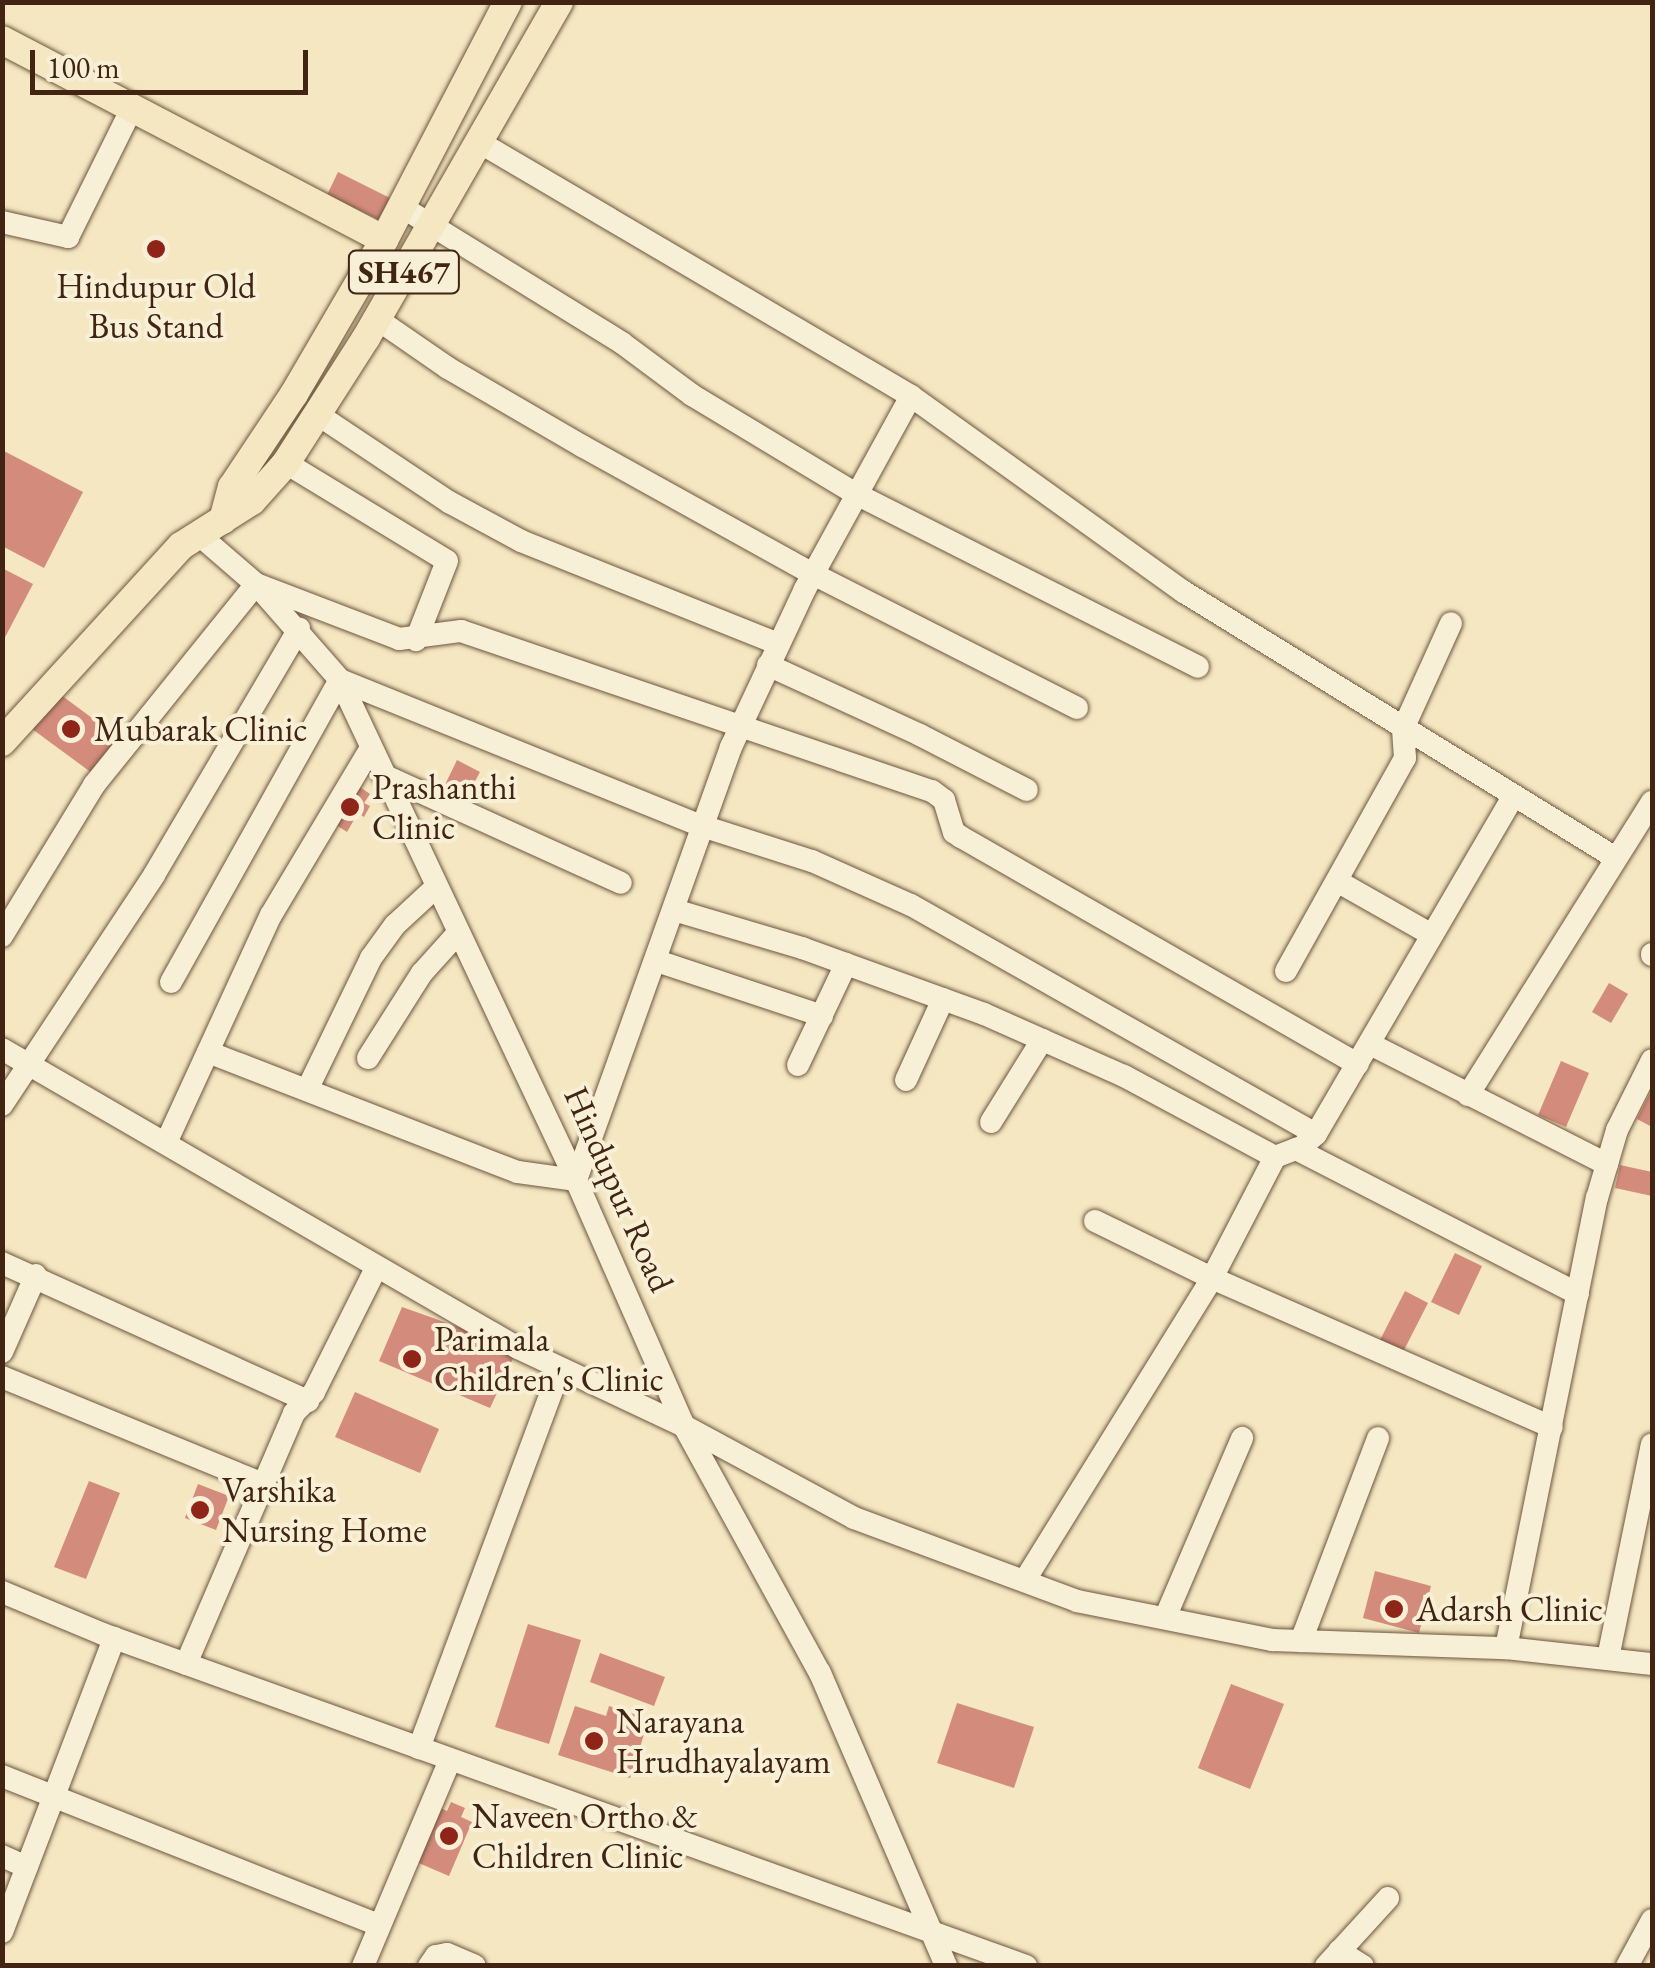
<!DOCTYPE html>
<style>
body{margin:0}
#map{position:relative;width:1655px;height:1968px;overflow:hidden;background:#f4e7c1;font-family:"EB Garamond",serif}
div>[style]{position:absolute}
.building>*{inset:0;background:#d38b7c}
.roads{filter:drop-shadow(0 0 2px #6e553e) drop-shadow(0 0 2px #6e553e)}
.minor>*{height:22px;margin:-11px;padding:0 11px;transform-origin:11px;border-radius:11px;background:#f8efd7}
.major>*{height:28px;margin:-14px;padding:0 14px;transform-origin:14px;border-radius:14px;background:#f4e7c1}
.dots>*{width:28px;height:28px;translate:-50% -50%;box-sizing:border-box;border:5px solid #f8efd7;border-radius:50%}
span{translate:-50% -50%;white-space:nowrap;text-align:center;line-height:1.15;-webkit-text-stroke:8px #f8efd7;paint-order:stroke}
.shield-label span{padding:2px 8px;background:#f8efd7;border:2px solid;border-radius:8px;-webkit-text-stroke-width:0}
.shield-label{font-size:32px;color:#412412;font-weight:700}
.poi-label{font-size:35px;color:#412412}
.left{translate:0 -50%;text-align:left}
.street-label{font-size:35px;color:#412412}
.frame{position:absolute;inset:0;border:5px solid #412412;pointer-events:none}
.scale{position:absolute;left:30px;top:50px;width:278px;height:45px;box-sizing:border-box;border:5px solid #412412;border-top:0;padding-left:12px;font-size:30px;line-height:35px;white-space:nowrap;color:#412412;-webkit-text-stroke:8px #f8efd7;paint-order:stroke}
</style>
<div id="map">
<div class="building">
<div style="clip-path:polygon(338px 172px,392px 199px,382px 221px,327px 195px)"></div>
<div style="clip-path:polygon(2px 450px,83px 492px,44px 568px,2px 546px)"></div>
<div style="clip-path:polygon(2px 568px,33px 584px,2px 643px)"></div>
<div style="clip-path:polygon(57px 692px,119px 738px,92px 773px,28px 726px)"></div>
<div style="clip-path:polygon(457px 760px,480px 772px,464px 802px,442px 791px)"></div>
<div style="clip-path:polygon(357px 785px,370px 794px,364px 803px,370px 806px,364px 817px,358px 813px,347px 832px,333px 823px)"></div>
<div style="clip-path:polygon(1609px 983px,1628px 994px,1611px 1023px,1592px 1012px)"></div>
<div style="clip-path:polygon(1561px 1061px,1589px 1073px,1566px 1127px,1538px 1115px)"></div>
<div style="clip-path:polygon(1652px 1089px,1652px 1127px,1637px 1119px)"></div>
<div style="clip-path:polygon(1620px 1165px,1652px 1172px,1652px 1196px,1615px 1188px)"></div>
<div style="clip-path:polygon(1455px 1253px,1482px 1266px,1459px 1315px,1431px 1302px)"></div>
<div style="clip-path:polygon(1405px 1291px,1428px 1303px,1402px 1354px,1379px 1342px)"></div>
<div style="clip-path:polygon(402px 1307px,518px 1348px,490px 1408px,379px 1361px)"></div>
<div style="clip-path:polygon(355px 1392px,439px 1429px,420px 1473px,335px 1437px)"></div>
<div style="clip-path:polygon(89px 1481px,120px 1493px,86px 1579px,54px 1567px)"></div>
<div style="clip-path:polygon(198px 1484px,229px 1496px,216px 1530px,185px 1518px)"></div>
<div style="clip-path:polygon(1375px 1571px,1431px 1586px,1419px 1633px,1363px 1618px)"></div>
<div style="clip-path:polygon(528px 1624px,581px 1640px,549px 1744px,495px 1727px)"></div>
<div style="clip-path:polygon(600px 1653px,665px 1677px,654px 1706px,590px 1682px)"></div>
<div style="clip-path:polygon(1231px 1684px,1284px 1704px,1250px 1789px,1198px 1768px)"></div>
<div style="clip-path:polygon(957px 1703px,1034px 1727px,1014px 1788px,937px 1763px)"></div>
<div style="clip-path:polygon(575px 1706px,606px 1716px,609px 1706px,649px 1719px,630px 1778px,558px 1755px)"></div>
<div style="clip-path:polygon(451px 1802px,465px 1808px,461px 1817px,472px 1822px,449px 1876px,414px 1861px,438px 1807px,447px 1811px)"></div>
</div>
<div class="roads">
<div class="minor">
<div style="left:479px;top:142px;width:501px;rotate:30.45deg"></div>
<div style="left:911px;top:396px;width:336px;rotate:35.7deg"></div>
<div style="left:1184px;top:592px;width:505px;rotate:31.64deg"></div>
<div style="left:402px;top:207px;width:259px;rotate:31.7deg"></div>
<div style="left:622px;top:343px;width:87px;rotate:36.6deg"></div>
<div style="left:692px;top:395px;width:192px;rotate:31.1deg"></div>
<div style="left:856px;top:494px;width:383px;rotate:26.8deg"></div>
<div style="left:2px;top:222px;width:68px;rotate:12.8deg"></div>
<div style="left:68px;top:237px;width:146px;rotate:-63.6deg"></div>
<div style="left:377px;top:319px;width:86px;rotate:34.6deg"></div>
<div style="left:448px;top:368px;width:155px;rotate:30.2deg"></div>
<div style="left:582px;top:446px;width:264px;rotate:29deg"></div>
<div style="left:813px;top:574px;width:296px;rotate:26.9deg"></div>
<div style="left:317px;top:414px;width:159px;rotate:33.7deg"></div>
<div style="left:449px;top:502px;width:82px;rotate:28.4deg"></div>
<div style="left:521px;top:541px;width:277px;rotate:21.8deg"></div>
<div style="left:286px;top:463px;width:188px;rotate:31.3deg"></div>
<div style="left:447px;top:561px;width:85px;rotate:111.4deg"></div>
<div style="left:198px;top:534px;width:77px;rotate:40.8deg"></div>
<div style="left:256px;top:584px;width:128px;rotate:48.8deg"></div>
<div style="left:340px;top:680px;width:553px;rotate:64.73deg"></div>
<div style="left:576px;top:1180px;width:269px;rotate:66.3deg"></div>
<div style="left:684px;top:1426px;width:282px;rotate:61.2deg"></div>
<div style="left:820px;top:1673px;width:319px;rotate:66.7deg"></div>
<div style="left:768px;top:665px;width:167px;rotate:24.7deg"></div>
<div style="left:920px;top:735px;width:120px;rotate:27.2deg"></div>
<div style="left:383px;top:775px;width:261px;rotate:24.4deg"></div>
<div style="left:1337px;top:881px;width:109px;rotate:29.6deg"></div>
<div style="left:674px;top:910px;width:134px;rotate:16.5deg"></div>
<div style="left:802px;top:948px;width:194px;rotate:19.9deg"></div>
<div style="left:984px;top:1014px;width:153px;rotate:23.9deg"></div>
<div style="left:1124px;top:1076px;width:171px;rotate:28.2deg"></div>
<div style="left:2px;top:936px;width:177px;rotate:-58.6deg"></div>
<div style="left:94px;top:785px;width:258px;rotate:-51.1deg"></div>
<div style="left:256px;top:584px;width:153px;rotate:21deg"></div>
<div style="left:399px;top:639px;width:63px;rotate:-7.4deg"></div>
<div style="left:461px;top:631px;width:497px;rotate:18.8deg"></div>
<div style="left:932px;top:791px;width:15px;rotate:37deg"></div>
<div style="left:944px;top:800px;width:34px;rotate:73deg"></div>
<div style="left:954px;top:832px;width:9px;rotate:36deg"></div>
<div style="left:961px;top:837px;width:457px;rotate:29.8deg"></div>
<div style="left:1652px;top:954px;width:1px;rotate:90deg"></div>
<div style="left:657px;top:961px;width:174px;rotate:18.4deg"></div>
<div style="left:1286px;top:971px;width:244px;rotate:-60.8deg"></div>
<div style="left:1405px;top:758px;width:29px;rotate:-94deg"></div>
<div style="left:1403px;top:729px;width:116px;rotate:-65.6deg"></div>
<div style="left:171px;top:982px;width:346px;rotate:-60.8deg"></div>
<div style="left:340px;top:680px;width:390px;rotate:22deg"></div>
<div style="left:702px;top:826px;width:115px;rotate:17.7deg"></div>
<div style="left:812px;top:861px;width:108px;rotate:24deg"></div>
<div style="left:911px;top:905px;width:465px;rotate:29.5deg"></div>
<div style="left:1370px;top:1044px;width:266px;rotate:26.9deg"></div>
<div style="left:2px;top:1049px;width:596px;rotate:30.09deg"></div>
<div style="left:518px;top:1348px;width:183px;rotate:25.2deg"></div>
<div style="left:684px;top:1426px;width:193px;rotate:28.4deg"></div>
<div style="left:854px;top:1518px;width:238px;rotate:20.4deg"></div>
<div style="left:1077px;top:1601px;width:199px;rotate:11.3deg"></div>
<div style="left:1272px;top:1640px;width:234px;rotate:2deg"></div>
<div style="left:1506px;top:1648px;width:147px;rotate:6.3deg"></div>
<div style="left:208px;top:1052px;width:332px;rotate:21.2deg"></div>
<div style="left:518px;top:1172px;width:59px;rotate:7.9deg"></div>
<div style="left:576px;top:1180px;width:460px;rotate:-70.3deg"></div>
<div style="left:731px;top:747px;width:174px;rotate:-64.9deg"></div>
<div style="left:805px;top:589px;width:220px;rotate:-61.2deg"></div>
<div style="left:368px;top:1058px;width:101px;rotate:-57.6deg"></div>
<div style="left:422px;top:973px;width:54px;rotate:-48deg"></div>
<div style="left:798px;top:1065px;width:112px;rotate:-64.6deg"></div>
<div style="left:906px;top:1080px;width:89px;rotate:-65.4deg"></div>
<div style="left:307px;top:1090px;width:147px;rotate:-64.1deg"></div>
<div style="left:371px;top:958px;width:41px;rotate:-54deg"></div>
<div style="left:395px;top:925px;width:56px;rotate:-42.8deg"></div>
<div style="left:1468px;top:1095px;width:346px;rotate:-57.9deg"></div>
<div style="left:2px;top:1105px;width:276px;rotate:-56.5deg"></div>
<div style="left:154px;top:875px;width:286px;rotate:-59.5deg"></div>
<div style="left:991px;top:1122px;width:97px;rotate:-58.1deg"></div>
<div style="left:166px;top:1143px;width:251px;rotate:-65.3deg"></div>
<div style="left:271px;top:915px;width:195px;rotate:-59.1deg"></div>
<div style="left:1296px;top:1149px;width:317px;rotate:27.2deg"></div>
<div style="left:1095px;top:1221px;width:130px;rotate:26deg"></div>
<div style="left:1212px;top:1278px;width:371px;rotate:23.7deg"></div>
<div style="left:2px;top:1263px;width:336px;rotate:24.3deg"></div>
<div style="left:2px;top:1352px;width:84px;rotate:-66.2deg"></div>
<div style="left:2px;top:1377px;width:280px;rotate:22.3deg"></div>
<div style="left:1025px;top:1580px;width:355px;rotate:-58.2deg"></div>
<div style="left:1212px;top:1278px;width:136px;rotate:-62.5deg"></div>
<div style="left:1275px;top:1157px;width:30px;rotate:-21deg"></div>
<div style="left:1303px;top:1146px;width:18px;rotate:-43deg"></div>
<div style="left:1316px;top:1134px;width:389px;rotate:-59.7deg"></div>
<div style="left:2px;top:1592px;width:109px;rotate:22.6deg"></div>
<div style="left:103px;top:1634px;width:981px;rotate:19.78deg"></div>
<div style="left:1165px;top:1618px;width:196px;rotate:-66.8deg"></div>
<div style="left:1301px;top:1641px;width:217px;rotate:-69.2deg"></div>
<div style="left:1506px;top:1648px;width:459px;rotate:-78.6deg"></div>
<div style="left:1597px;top:1198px;width:71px;rotate:-73.6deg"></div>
<div style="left:1617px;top:1130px;width:78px;rotate:-63.4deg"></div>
<div style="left:1608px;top:1658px;width:218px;rotate:-78.4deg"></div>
<div style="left:186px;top:1664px;width:273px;rotate:-66.7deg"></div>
<div style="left:294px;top:1413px;width:29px;rotate:-46deg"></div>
<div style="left:314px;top:1392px;width:139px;rotate:-63.4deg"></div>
<div style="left:419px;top:1748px;width:405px;rotate:-69.6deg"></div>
<div style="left:2px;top:1776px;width:405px;rotate:21.6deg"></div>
<div style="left:2px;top:1856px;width:27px;rotate:24deg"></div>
<div style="left:2px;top:1932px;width:315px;rotate:-69.1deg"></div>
<div style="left:1339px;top:1951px;width:28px;rotate:32deg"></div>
<div style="left:363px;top:1966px;width:224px;rotate:-67.1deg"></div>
<div style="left:429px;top:1966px;width:12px;rotate:-55deg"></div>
<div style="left:436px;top:1956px;width:11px;rotate:-10deg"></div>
<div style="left:447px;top:1954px;width:30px;rotate:23deg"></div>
<div style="left:1326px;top:1966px;width:92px;rotate:-47.6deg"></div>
<div style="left:1627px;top:1966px;width:52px;rotate:-61.5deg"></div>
</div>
<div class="major">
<div style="left:2px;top:40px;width:431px;rotate:27.6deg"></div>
<div style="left:223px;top:520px;width:34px;rotate:-75deg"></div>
<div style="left:232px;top:487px;width:112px;rotate:-56.3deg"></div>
<div style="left:294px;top:394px;width:178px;rotate:-59.7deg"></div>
<div style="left:384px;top:240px;width:268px;rotate:-62.5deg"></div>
<div style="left:2px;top:742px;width:265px;rotate:-47.6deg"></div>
<div style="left:181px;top:546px;width:84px;rotate:-32.4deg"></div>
<div style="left:252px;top:501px;width:51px;rotate:-48.2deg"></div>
<div style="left:286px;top:463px;width:148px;rotate:-57.4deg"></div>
<div style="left:366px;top:338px;width:387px;rotate:-60.1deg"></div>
</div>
</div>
<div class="dots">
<div style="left:156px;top:249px;background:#8f2418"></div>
<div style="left:71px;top:729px;background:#8f2418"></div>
<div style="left:350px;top:807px;background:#8f2418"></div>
<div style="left:412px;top:1359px;background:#8f2418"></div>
<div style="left:200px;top:1510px;background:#8f2418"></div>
<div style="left:1394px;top:1609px;background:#8f2418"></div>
<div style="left:594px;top:1741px;background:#8f2418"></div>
<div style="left:449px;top:1836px;background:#8f2418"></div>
</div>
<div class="shield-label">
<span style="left:404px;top:272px">SH467</span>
</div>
<div class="poi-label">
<span style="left:156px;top:306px">Hindupur Old<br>Bus Stand</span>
<span class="left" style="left:94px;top:729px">Mubarak Clinic</span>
<span class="left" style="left:372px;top:807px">Prashanthi<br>Clinic</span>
<span class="left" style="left:434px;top:1359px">Parimala<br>Children's Clinic</span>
<span class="left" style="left:222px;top:1510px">Varshika<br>Nursing Home</span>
<span class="left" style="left:1416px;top:1609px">Adarsh Clinic</span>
<span class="left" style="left:616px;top:1741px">Narayana<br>Hrudhayalayam</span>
<span class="left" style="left:472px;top:1836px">Naveen Ortho &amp;<br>Children Clinic</span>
</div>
<div class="street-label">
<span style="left:619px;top:1189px;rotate:66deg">Hindupur Road</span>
</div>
<div class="frame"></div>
<div class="scale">100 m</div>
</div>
